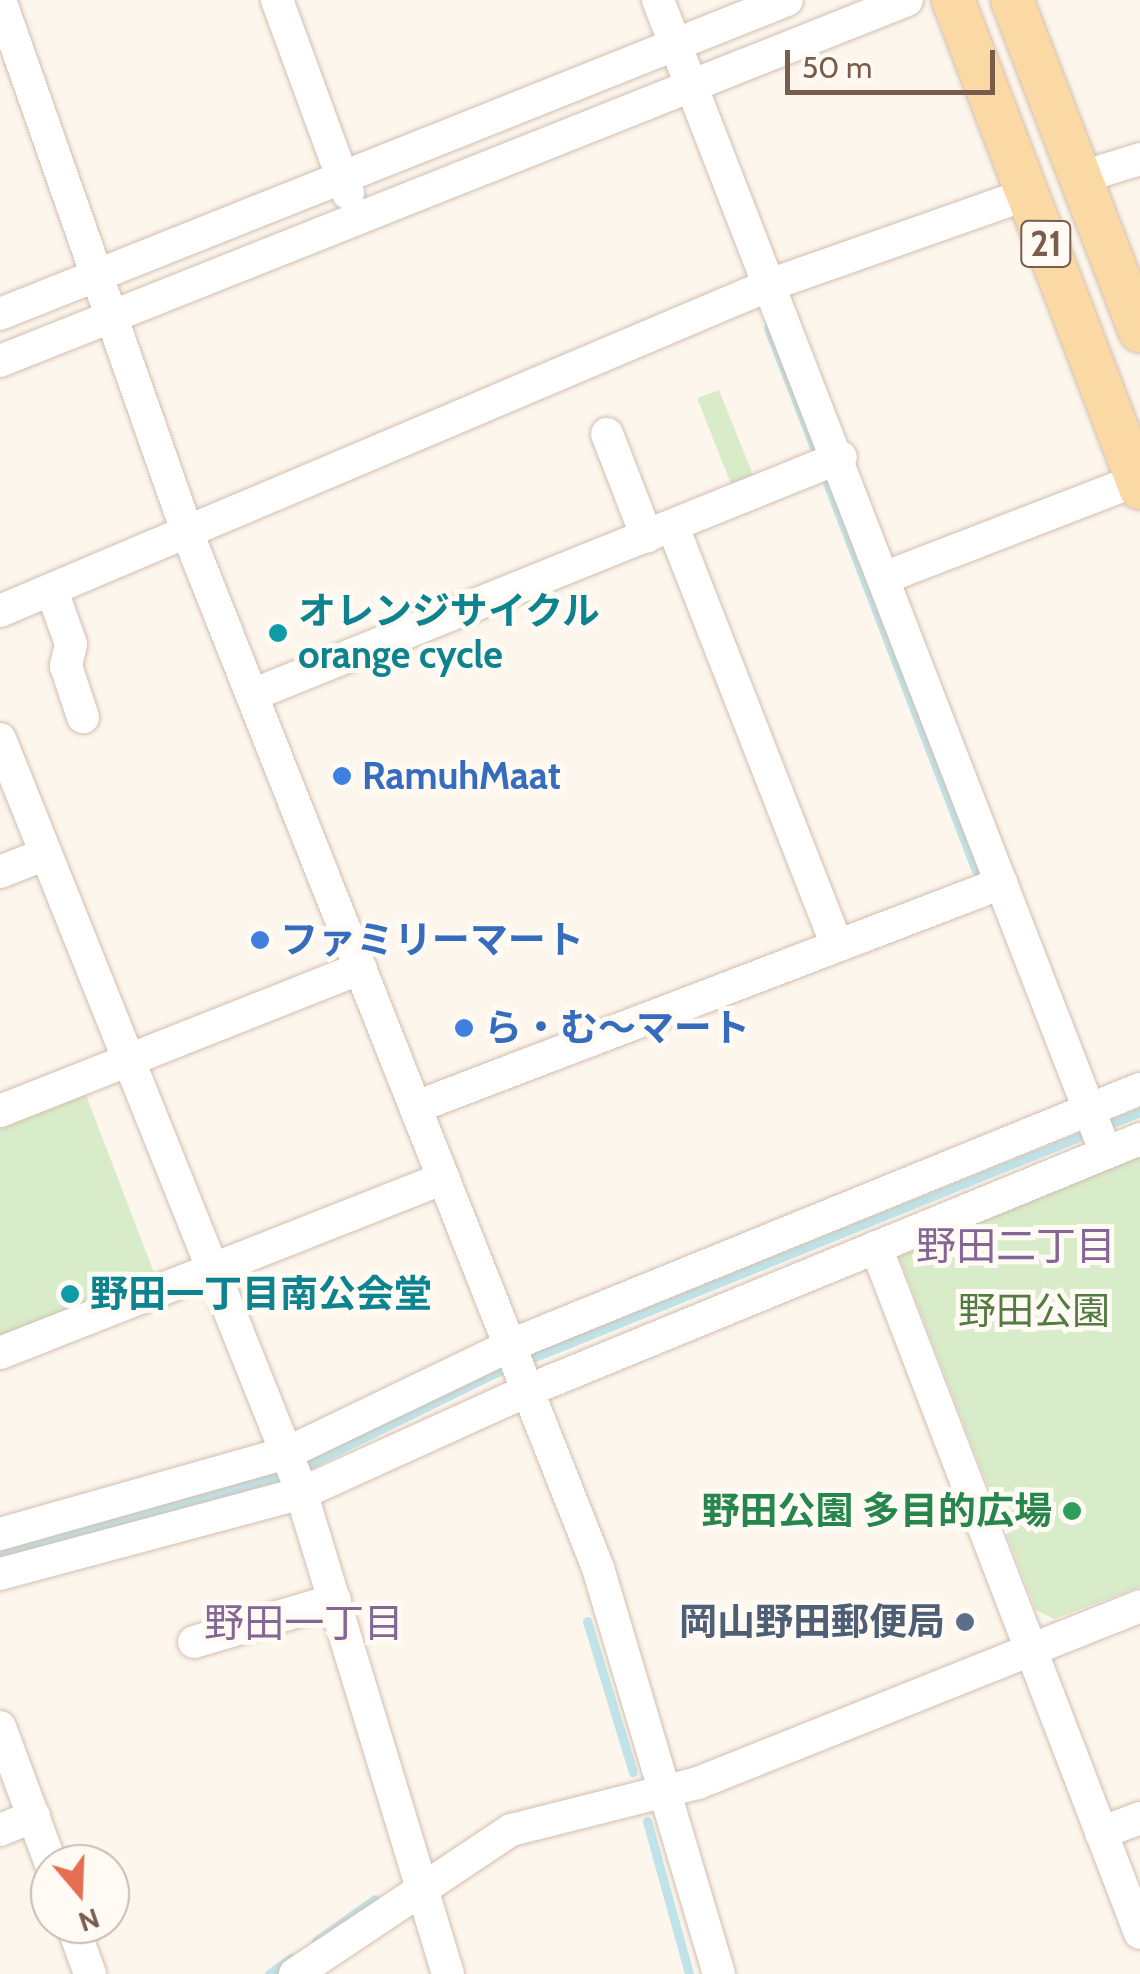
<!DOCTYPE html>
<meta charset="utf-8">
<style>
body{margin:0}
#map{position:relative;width:1140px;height:1974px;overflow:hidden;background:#fdf6ec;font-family:Cabin,"Noto Sans JP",sans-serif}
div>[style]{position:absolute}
.green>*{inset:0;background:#d8ecc9}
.stream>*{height:9px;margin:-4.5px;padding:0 4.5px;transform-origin:4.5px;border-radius:4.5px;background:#bfe3e8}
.roads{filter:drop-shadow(0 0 2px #d1beb0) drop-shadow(0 0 2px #d1beb0)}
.minor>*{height:32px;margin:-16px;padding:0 16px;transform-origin:16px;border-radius:16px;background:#fff}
.major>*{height:42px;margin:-21px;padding:0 21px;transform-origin:21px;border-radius:21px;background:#fbd9a5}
.dots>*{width:28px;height:28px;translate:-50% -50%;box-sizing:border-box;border:5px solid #fffaf3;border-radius:50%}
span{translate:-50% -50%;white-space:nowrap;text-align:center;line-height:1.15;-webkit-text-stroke:10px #fffaf3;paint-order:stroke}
.shield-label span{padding:2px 8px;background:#fffaf3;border:2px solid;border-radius:8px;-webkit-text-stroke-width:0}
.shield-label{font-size:35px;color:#7a5c4d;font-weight:700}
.culture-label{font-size:38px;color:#0d838f;font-weight:700}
.left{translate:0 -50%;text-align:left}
.shop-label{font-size:38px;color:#366cbe;font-weight:700}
.park-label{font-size:38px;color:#537a41}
.leisure-label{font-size:38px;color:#27864d;font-weight:700}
.right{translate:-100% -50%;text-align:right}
.service-label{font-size:38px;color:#4e5e75;font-weight:700}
.neighbourhood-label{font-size:40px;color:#846695}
.north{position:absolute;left:30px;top:1844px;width:100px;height:100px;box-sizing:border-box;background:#fffaf3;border:2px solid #cabbb1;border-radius:50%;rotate:161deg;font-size:28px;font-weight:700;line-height:40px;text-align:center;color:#7a5c4d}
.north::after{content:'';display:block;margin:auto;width:35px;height:45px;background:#e76f51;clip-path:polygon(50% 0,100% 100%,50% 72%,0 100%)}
.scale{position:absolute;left:785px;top:50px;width:210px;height:45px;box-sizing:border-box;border:5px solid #7a5c4d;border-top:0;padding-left:12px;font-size:30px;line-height:35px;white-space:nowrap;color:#7a5c4d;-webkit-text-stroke:8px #fffaf3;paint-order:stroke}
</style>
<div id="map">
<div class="green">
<div style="clip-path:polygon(719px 390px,755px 480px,733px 489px,697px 398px)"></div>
<div style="clip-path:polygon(86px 1095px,156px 1278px,0 1339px,0 1129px)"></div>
<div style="clip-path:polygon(1140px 1154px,1140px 1587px,1054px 1619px,1036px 1610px,897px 1251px)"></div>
</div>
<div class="stream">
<div style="left:768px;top:328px;width:128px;rotate:68.9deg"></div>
<div style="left:826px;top:480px;width:418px;rotate:69deg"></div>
<div style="left:1105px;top:1126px;width:38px;rotate:-22deg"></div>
<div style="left:300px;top:1469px;width:215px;rotate:-26.2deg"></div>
<div style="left:493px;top:1374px;width:645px;rotate:-22.03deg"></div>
<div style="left:0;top:1555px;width:297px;rotate:-15.8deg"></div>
<div style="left:587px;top:1621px;width:158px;rotate:73.1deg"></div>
<div style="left:647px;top:1821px;width:159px;rotate:74.6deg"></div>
<div style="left:316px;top:1941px;width:72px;rotate:-35.4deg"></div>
<div style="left:269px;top:1974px;width:27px;rotate:-36deg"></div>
</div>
<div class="roads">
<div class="minor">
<div style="left:0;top:0;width:569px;rotate:70.61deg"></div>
<div style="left:189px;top:537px;width:1109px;rotate:68.36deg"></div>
<div style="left:598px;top:1568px;width:424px;rotate:73.4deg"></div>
<div style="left:277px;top:0;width:206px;rotate:69.8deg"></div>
<div style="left:658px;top:0;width:1237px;rotate:68.77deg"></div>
<div style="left:1082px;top:177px;width:61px;rotate:-17.2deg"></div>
<div style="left:0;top:314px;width:847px;rotate:-21.75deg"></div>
<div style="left:0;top:361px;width:976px;rotate:-21.7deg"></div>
<div style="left:607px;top:434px;width:110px;rotate:68.8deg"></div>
<div style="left:673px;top:527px;width:449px;rotate:68.6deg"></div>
<div style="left:886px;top:577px;width:272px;rotate:-21.1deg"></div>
<div style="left:52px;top:591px;width:56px;rotate:70.3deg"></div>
<div style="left:71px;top:644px;width:23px;rotate:103deg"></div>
<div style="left:66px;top:666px;width:54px;rotate:71.6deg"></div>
<div style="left:0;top:611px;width:838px;rotate:-22.96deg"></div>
<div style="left:772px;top:284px;width:270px;rotate:-19.4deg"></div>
<div style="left:252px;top:695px;width:635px;rotate:-22deg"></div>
<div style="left:0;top:739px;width:801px;rotate:68.15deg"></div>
<div style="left:298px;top:1482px;width:514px;rotate:73.04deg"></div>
<div style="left:0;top:872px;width:49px;rotate:-21.4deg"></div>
<div style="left:416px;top:1107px;width:627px;rotate:-20.92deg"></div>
<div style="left:0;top:1111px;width:388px;rotate:-21.6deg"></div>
<div style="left:876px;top:1247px;width:735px;rotate:68.95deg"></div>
<div style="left:0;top:1353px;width:477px;rotate:-21.5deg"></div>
<div style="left:0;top:1534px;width:298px;rotate:-15.8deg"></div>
<div style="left:287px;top:1453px;width:249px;rotate:-25.7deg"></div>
<div style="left:511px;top:1345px;width:679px;rotate:-22.15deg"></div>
<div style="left:0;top:1574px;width:313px;rotate:-15deg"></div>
<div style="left:302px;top:1493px;width:249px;rotate:-24.4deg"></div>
<div style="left:529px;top:1390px;width:661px;rotate:-22.33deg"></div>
<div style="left:194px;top:1642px;width:147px;rotate:-16.6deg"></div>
<div style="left:0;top:1727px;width:146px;rotate:69.6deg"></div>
<div style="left:0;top:1830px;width:37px;rotate:-22deg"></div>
<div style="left:1101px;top:1833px;width:42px;rotate:-21deg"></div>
<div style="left:72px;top:1924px;width:53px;rotate:70.2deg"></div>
<div style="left:295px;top:1974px;width:260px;rotate:-33.7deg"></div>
<div style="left:511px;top:1830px;width:193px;rotate:-14.1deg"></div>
<div style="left:698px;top:1783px;width:476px;rotate:-21.8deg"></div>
</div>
<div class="major">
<div style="left:953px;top:0;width:523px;rotate:69.03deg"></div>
<div style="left:1012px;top:0;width:355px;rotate:68.9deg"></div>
</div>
</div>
<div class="dots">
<div style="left:278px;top:633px;background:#0f9aa8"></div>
<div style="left:342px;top:776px;background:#3f7fe0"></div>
<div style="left:260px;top:940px;background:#3f7fe0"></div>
<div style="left:464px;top:1028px;background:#3f7fe0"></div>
<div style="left:70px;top:1294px;background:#0f9aa8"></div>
<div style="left:1072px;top:1511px;background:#2e9e5b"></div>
<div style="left:965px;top:1622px;background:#5c6f8a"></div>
</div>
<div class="shield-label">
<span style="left:1046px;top:244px">21</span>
</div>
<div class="culture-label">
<span class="left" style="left:298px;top:633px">オレンジサイクル<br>orange cycle</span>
<span class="left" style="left:90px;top:1294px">野田一丁目南公会堂</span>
</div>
<div class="shop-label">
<span class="left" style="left:362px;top:776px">RamuhMaat</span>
<span class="left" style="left:280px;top:940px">ファミリーマート</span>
<span class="left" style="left:484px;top:1028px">ら・む～マート</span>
</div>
<div class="park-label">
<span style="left:1034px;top:1311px">野田公園</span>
</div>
<div class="leisure-label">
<span class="right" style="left:1052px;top:1511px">野田公園 多目的広場</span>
</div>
<div class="service-label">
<span class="right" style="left:945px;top:1622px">岡山野田郵便局</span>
</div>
<div class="neighbourhood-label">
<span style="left:1016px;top:1246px">野田二丁目</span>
<span style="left:304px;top:1623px">野田一丁目</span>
</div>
<div class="north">N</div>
<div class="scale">50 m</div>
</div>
